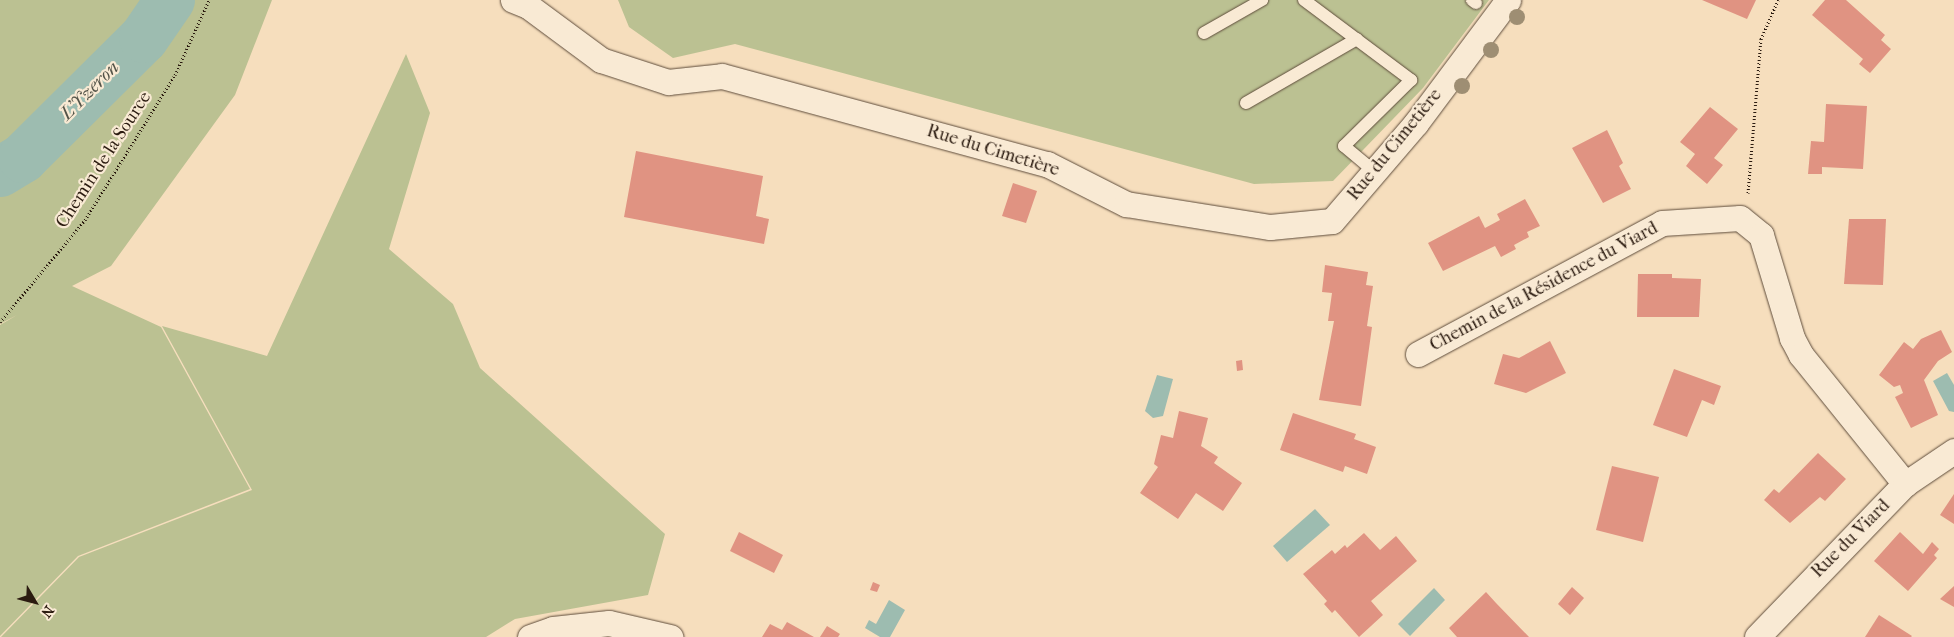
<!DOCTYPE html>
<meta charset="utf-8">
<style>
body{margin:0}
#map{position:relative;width:1954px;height:637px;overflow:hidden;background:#f6debd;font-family:"IM FELL French Canon",serif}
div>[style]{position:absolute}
.green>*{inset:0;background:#bbc192}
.water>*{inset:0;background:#9dbcb0}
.river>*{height:50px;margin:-25px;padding:0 25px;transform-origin:25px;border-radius:25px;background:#9dbcb0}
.building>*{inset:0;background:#e09382}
.path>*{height:3px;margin-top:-1.5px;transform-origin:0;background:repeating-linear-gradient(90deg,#2b1b10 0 1px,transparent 0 3.5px)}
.roads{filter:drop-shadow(0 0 1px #5e4c3b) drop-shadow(0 0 1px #5e4c3b)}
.service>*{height:12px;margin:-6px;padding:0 6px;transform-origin:6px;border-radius:6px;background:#f9ead4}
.minor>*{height:25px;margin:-12.5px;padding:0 12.5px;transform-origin:12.5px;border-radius:12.5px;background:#f9ead4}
.trees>*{width:16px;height:16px;margin:-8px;border-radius:50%;background:#9e8e73}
span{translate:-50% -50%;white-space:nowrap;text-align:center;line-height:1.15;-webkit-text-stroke:4.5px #f9ead4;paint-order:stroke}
.street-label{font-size:18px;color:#2b1b10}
.water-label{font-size:19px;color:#535348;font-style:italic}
.north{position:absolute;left:10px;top:577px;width:50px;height:50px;-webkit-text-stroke:4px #f9ead4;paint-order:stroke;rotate:127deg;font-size:14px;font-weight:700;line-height:20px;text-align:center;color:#2b1b10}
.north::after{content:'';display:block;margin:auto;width:18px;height:22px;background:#2b1b10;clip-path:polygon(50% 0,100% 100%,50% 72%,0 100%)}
</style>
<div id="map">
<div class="green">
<div style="clip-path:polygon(0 0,272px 0,235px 95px,111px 266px,72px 286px,161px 327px,250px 489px,78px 556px,0 636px,0 325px,17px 315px,0 324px)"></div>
<div style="clip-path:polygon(618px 0,1489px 0,1423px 88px,1333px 181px,1254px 184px,735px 44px,673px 58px,629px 27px)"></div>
<div style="clip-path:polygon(406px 54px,430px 113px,389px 249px,453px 304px,480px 368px,665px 534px,648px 595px,515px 619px,486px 637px,1px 637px,79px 557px,252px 490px,162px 326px,267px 356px)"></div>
</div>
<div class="water">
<div style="clip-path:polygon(1947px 373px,1954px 385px,1954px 412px,1949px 411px,1933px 381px)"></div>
<div style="clip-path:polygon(1157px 375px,1173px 379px,1163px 416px,1153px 418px,1145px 411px)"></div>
<div style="clip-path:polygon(1315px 509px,1330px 525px,1287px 562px,1273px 546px)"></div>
<div style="clip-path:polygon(1434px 588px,1445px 600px,1410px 636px,1398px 624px)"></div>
<div style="clip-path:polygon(889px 600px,905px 610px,890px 637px,880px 637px,865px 628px,869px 620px,876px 624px)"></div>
</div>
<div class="river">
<div style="left:0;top:172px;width:27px;rotate:-31deg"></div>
<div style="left:23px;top:158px;width:170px;rotate:-44.8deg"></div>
<div style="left:144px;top:38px;width:46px;rotate:-55.6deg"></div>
</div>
<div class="building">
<div style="clip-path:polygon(1702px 0,1756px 0,1747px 19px)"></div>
<div style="clip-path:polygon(1825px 0,1846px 0,1885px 35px,1881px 40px,1891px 49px,1870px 73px,1859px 64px,1863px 59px,1812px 15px)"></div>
<div style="clip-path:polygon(1826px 104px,1867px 106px,1863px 169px,1822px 167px,1822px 174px,1808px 174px,1811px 141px,1824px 142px)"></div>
<div style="clip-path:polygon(1710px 107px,1738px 129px,1714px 158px,1723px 165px,1707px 184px,1686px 166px,1695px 154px,1680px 142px)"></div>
<div style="clip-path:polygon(1607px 130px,1623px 163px,1619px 166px,1631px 189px,1603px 203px,1572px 148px)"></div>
<div style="clip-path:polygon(636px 151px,763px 176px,756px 216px,769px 219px,764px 244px,624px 217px)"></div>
<div style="clip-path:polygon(1013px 183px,1037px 191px,1026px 223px,1002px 216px)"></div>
<div style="clip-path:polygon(1525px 199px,1540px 226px,1527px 232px,1529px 237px,1514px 245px,1516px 249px,1501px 257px,1495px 246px,1443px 271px,1428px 243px,1479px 216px,1485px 228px,1500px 220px,1497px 214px)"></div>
<div style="clip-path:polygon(1849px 219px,1886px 219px,1883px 285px,1844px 284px)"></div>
<div style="clip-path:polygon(1325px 265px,1368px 272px,1366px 285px,1373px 286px,1367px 326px,1372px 327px,1361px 406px,1319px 400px,1334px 321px,1328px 321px,1332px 293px,1322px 292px)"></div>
<div style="clip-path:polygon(1638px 274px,1672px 274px,1672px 278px,1701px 279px,1699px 317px,1637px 317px)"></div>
<div style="clip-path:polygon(1941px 330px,1952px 352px,1938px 361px,1924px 380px,1938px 415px,1911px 428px,1895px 397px,1903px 393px,1900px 385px,1894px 387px,1879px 375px,1904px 342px,1913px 349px,1921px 339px)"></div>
<div style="clip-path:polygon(1550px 341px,1566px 373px,1526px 393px,1494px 384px,1503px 354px,1519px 358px)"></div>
<div style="clip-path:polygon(1242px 360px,1243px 370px,1237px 371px,1236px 361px)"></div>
<div style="clip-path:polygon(1674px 369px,1721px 386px,1714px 405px,1702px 400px,1687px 437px,1653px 425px)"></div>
<div style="clip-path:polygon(1179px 411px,1208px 418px,1201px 446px,1218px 457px,1214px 463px,1242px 483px,1223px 511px,1196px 493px,1178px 519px,1140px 493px,1158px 467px,1154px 464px,1161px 435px,1173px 438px)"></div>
<div style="clip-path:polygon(1293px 413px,1356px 434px,1354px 439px,1376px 447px,1367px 474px,1345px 466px,1343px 472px,1280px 450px)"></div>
<div style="clip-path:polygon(1818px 453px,1846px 479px,1825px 501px,1820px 497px,1790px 523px,1764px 500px,1774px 489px,1779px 493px)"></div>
<div style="clip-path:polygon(1612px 466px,1659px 477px,1643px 542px,1596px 530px)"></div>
<div style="clip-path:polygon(1954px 494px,1954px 524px,1940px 515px)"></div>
<div style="clip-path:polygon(739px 532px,783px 555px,774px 573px,730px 551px)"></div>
<div style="clip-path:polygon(1900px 532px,1923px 554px,1932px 542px,1939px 549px,1934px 555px,1937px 558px,1908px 591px,1874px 561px)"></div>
<div style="clip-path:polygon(1364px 533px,1380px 550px,1396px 536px,1417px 561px,1371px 601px,1383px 615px,1359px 637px,1335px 610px,1332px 613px,1324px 604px,1327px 601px,1303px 574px,1332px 550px,1335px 554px,1345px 545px,1347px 548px)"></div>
<div style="clip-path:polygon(873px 582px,880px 585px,877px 592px,870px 590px)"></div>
<div style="clip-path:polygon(1954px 586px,1954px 607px,1940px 599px)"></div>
<div style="clip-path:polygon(1572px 587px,1584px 598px,1570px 615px,1558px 604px)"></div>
<div style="clip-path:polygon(1486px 592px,1496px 603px,1529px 637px,1457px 637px,1449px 628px)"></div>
<div style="clip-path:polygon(1879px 615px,1912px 636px,1911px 637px,1865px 637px)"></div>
<div style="clip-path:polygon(787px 622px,814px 637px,762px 637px,770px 624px,782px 630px)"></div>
<div style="clip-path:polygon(827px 626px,840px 634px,838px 637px,820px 637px)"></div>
</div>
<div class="path">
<div style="left:1748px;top:193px;width:155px;rotate:-85.2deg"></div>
<div style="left:1761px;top:39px;width:43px;rotate:-66.4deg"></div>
<div style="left:0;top:322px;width:133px;rotate:-50.2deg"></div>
<div style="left:85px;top:220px;width:171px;rotate:-58.2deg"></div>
<div style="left:175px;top:75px;width:82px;rotate:-65.6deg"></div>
</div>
<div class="roads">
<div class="service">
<div style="left:1304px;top:0;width:134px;rotate:36.8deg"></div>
<div style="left:1411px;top:80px;width:94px;rotate:135.4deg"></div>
<div style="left:1344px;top:146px;width:40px;rotate:40deg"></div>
<div style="left:1472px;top:0;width:5px;rotate:37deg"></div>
<div style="left:1204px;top:33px;width:67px;rotate:-29.6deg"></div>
<div style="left:1246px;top:103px;width:128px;rotate:-30deg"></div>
</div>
<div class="minor">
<div style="left:513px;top:0;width:16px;rotate:22deg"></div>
<div style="left:528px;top:6px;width:91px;rotate:36.5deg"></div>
<div style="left:601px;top:60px;width:71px;rotate:18.2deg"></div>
<div style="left:668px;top:82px;width:54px;rotate:-6.3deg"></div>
<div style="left:722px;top:76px;width:337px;rotate:15.2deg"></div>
<div style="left:1047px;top:164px;width:89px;rotate:26.9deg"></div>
<div style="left:1126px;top:204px;width:146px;rotate:9.1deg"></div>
<div style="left:1270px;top:227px;width:62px;rotate:-5.5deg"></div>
<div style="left:1332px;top:221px;width:129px;rotate:-49.4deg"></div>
<div style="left:1416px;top:123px;width:154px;rotate:-53.2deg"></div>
<div style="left:1418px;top:354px;width:277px;rotate:-28.2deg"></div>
<div style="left:1662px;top:223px;width:78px;rotate:-3.7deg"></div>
<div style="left:1740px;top:218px;width:27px;rotate:39deg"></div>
<div style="left:1761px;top:235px;width:108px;rotate:73.2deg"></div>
<div style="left:1792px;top:338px;width:19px;rotate:62deg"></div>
<div style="left:1801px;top:355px;width:166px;rotate:51.1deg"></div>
<div style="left:530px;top:637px;width:24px;rotate:-19deg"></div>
<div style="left:553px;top:629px;width:56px;rotate:-6.1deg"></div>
<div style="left:609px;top:623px;width:63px;rotate:12.9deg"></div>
<div style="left:1757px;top:637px;width:213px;rotate:-46deg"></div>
<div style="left:1905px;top:484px;width:59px;rotate:-34deg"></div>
</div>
</div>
<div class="trees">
<div style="left:1517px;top:17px"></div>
<div style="left:1491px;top:50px"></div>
<div style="left:1462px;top:86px"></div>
</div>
<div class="street-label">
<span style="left:1395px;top:145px;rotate:-51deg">Rue du Cimetière</span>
<span style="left:993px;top:151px;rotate:17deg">Rue du Cimetière</span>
<span style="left:104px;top:160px;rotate:-57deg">Chemin de la Source</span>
<span style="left:1544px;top:287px;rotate:-28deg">Chemin de la Résidence du Viard</span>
<span style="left:1851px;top:539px;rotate:-45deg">Rue du Viard</span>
</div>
<div class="water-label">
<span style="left:90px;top:91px;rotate:-45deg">L'Yzeron</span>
</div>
<div class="north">N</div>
</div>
